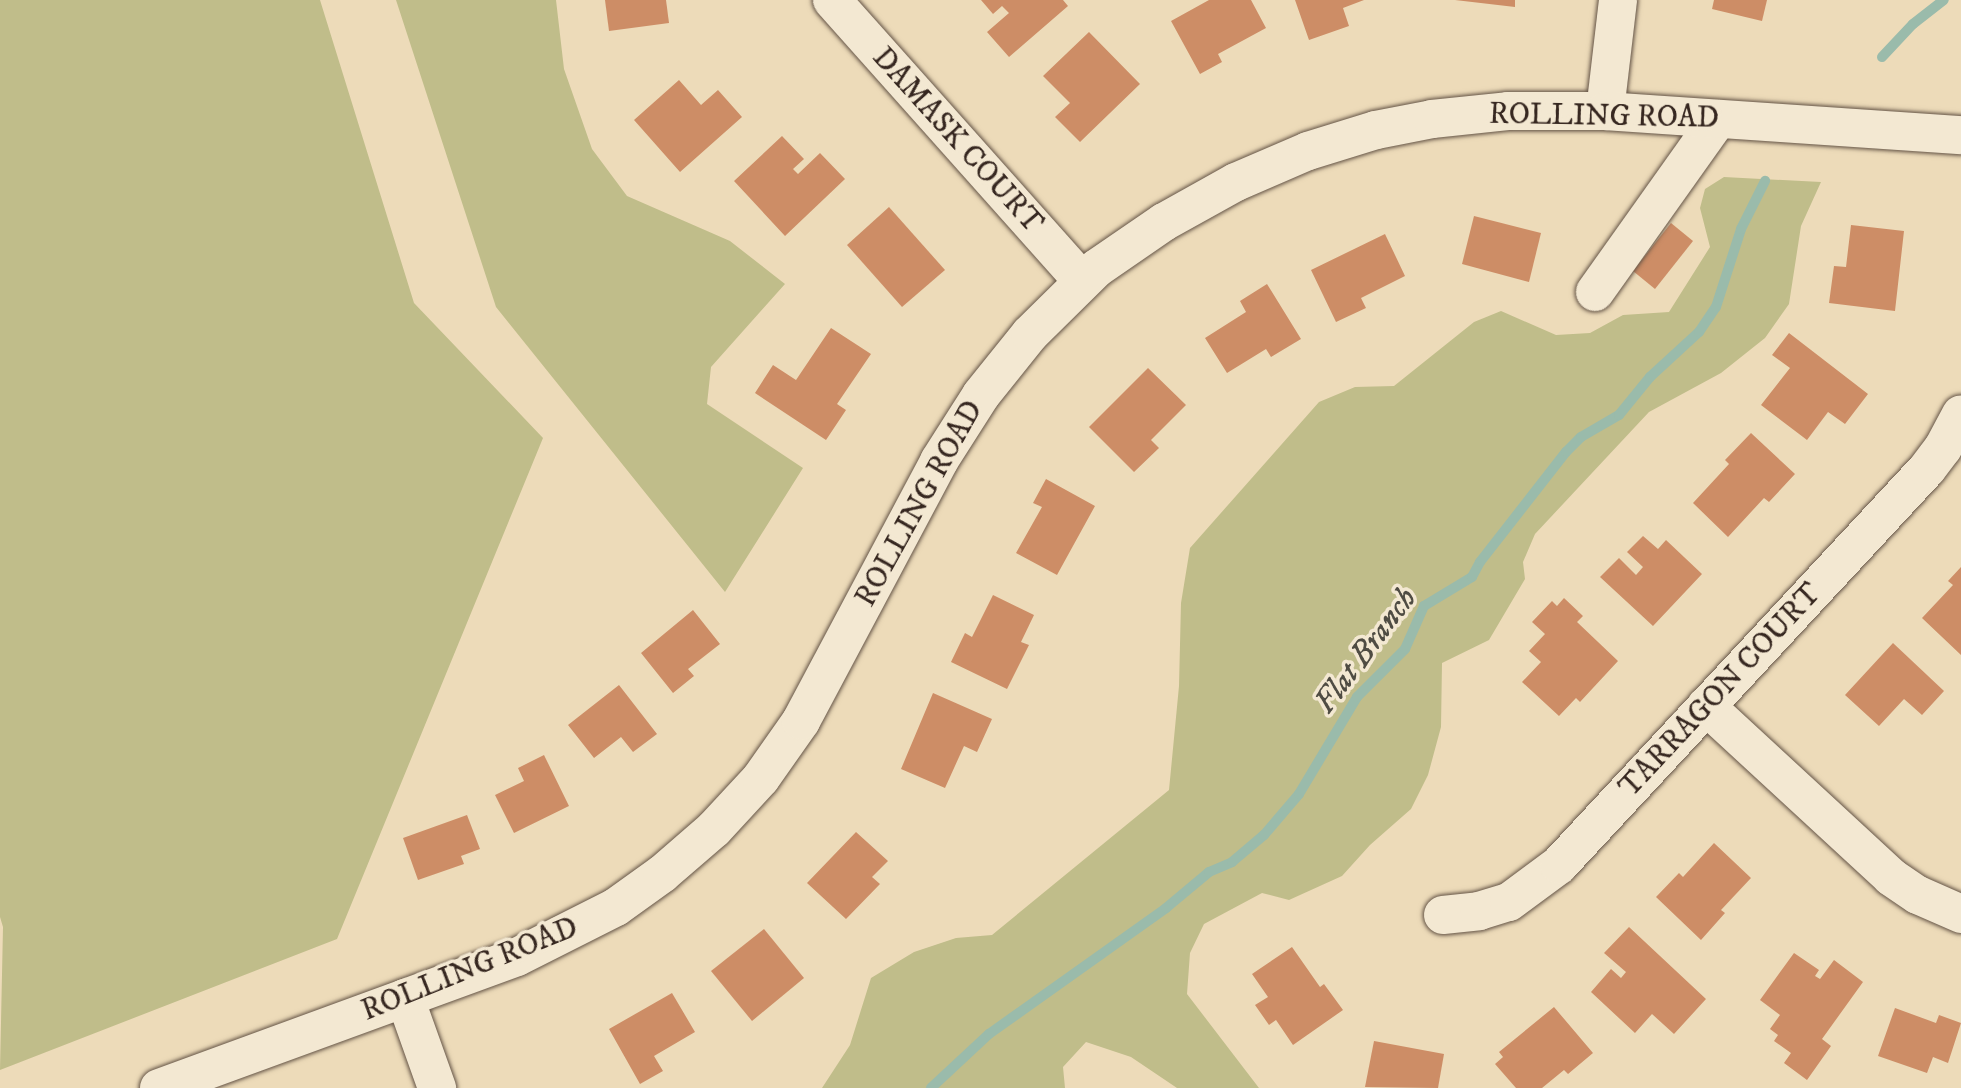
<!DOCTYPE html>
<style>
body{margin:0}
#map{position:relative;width:1961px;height:1088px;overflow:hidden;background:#eddbb9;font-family:"IM FELL DW Pica",serif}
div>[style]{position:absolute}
.green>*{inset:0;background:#c0bd8a}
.stream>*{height:10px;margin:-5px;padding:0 5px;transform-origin:5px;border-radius:5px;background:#9abbab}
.building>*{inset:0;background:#cd8d66}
.roads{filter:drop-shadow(0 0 2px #645446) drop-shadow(0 0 2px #645446)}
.minor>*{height:38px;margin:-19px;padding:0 19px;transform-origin:19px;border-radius:19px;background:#f3e8d2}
span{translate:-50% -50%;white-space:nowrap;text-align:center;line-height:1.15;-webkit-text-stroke:7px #f3e8d2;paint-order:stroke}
.street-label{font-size:30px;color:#362720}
.water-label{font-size:32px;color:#4f4c43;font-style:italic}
</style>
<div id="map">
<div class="green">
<div style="clip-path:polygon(0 0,320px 0,414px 303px,543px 438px,337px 939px,0 1070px,3px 927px,0 917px)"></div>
<div style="clip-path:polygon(396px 0,556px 0,564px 69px,592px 149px,627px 196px,730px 241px,785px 284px,711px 367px,707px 404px,803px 468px,725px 592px,496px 307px)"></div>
<div style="clip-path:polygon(1724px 177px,1821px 182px,1801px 226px,1789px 304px,1765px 338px,1721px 373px,1649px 412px,1535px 534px,1523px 562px,1525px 579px,1489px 640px,1442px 663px,1441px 727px,1428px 775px,1411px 809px,1370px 845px,1342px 876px,1289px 900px,1262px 893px,1204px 924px,1190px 953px,1187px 994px,1259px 1088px,1177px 1088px,1131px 1057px,1086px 1042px,1063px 1067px,1065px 1088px,822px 1088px,850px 1045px,871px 978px,914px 952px,956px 938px,992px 935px,1169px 790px,1179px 686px,1181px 603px,1190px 548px,1319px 402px,1355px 387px,1394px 386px,1474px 322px,1501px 311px,1556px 335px,1590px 333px,1623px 315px,1669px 312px,1710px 247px,1700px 208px,1705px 189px)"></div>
</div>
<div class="stream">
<div style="left:1882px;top:57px;width:45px;rotate:-46.8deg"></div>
<div style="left:1913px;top:24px;width:39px;rotate:-38deg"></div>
<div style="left:931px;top:1088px;width:79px;rotate:-43deg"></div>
<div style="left:989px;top:1034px;width:217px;rotate:-35.4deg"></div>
<div style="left:1166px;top:908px;width:56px;rotate:-39.9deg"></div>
<div style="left:1209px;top:872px;width:25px;rotate:-23deg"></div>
<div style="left:1232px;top:862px;width:42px;rotate:-40.2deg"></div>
<div style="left:1264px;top:835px;width:54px;rotate:-49.5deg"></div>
<div style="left:1299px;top:794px;width:113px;rotate:-59.1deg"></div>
<div style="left:1357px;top:697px;width:68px;rotate:-45deg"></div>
<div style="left:1405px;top:649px;width:47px;rotate:-66.2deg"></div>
<div style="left:1424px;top:606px;width:56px;rotate:-31.1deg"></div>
<div style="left:1472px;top:577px;width:17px;rotate:-62deg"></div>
<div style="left:1480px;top:562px;width:140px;rotate:-52deg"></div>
<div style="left:1566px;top:452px;width:21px;rotate:-45deg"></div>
<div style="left:1581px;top:437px;width:44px;rotate:-30.1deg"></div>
<div style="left:1619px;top:415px;width:49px;rotate:-50.8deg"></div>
<div style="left:1650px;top:377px;width:67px;rotate:-42.6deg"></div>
<div style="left:1699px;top:332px;width:30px;rotate:-56deg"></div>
<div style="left:1716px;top:307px;width:82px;rotate:-72.2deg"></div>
<div style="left:1741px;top:229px;width:54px;rotate:-63.4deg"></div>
</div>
<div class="building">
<div style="clip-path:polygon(605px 0,666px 0,669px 23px,609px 31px)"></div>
<div style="clip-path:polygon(981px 0,1063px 0,1068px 6px,1009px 57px,987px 32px,1009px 13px,1002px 6px,993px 14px)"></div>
<div style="clip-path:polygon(1209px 0,1251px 0,1266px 28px,1218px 54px,1222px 62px,1200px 74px,1171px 21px)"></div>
<div style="clip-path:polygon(1295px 0,1364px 0,1343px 8px,1349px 26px,1309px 40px)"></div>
<div style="clip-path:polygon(1455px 0,1515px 0,1515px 7px)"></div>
<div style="clip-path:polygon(1714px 0,1767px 0,1762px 21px,1712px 9px)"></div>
<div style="clip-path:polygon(1089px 32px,1140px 84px,1080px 142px,1055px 117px,1070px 103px,1043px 76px)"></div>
<div style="clip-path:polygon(679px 80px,701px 105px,718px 90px,742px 117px,680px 172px,634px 120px)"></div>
<div style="clip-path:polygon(782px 136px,804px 159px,793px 169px,798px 174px,820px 153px,845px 179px,785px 236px,734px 181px)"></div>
<div style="clip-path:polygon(889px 207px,945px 270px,902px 307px,847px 245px)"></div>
<div style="clip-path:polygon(1474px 216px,1541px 233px,1529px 282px,1462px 264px)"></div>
<div style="clip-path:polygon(1671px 223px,1693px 241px,1655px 289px,1633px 271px)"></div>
<div style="clip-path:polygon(1851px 225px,1904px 231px,1895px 311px,1829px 303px,1834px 266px,1846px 267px)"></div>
<div style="clip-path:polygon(1385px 234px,1405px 276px,1361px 298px,1366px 308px,1336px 322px,1311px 270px)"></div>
<div style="clip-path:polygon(1267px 284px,1301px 339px,1271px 357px,1266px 349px,1227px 373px,1205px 338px,1246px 312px,1240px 301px)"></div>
<div style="clip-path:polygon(831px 328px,871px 354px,837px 404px,846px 410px,826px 440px,755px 393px,773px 365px,796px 380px)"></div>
<div style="clip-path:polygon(1789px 333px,1868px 394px,1845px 424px,1828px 412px,1807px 440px,1761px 405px,1790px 368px,1772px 355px)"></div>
<div style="clip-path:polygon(1148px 368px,1186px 405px,1151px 440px,1159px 448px,1134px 472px,1089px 427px)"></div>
<div style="clip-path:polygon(1751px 433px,1795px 474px,1769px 502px,1764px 498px,1728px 537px,1693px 503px,1729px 464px,1725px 460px)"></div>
<div style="clip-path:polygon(1046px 479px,1095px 506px,1057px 575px,1016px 553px,1042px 507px,1033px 503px)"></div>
<div style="clip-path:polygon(1643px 536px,1658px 549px,1666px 540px,1702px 574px,1653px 626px,1600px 577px,1619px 558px,1636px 575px,1643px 567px,1627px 552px)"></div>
<div style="clip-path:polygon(1961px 567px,1961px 655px,1922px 618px,1953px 585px,1948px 581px)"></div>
<div style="clip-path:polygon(993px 595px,1034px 615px,1021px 642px,1029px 645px,1007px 689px,951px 662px,965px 633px,972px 637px)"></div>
<div style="clip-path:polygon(1564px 598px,1583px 616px,1577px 622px,1618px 661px,1580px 702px,1576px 698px,1559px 716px,1522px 682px,1541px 662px,1529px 651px,1545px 634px,1532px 622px,1552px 601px,1557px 606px)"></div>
<div style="clip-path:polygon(693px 610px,720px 644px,688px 669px,694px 676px,673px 693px,641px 653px)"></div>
<div style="clip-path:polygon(1893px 643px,1944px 691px,1922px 715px,1904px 699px,1879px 726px,1845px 695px)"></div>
<div style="clip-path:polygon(619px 685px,657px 734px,633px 752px,621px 737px,594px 758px,568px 725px)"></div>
<div style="clip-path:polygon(933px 693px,992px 719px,977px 752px,964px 746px,945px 788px,901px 769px)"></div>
<div style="clip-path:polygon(544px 755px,569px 806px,514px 833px,495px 795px,524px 781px,518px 768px)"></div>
<div style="clip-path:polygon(467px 815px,480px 849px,461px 856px,464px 864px,418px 880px,403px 838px)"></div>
<div style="clip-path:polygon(856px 832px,888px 861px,872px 877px,880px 884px,846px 919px,807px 883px)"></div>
<div style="clip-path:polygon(1714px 843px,1751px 878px,1721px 910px,1725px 913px,1701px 940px,1656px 897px,1679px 873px,1683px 877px)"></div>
<div style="clip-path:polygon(1629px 927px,1706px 999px,1674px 1034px,1652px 1014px,1635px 1033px,1591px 992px,1611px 969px,1621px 978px,1626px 972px,1604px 953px)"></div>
<div style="clip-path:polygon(764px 929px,804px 978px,752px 1021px,711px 971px)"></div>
<div style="clip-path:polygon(1292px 947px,1320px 987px,1324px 984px,1343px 1010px,1293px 1045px,1276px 1020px,1269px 1025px,1255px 1005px,1268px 997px,1252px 974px)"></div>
<div style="clip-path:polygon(1794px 953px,1819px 970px,1815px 976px,1820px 979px,1834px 960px,1863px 982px,1822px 1039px,1831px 1046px,1807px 1080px,1784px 1063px,1791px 1053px,1774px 1041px,1778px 1035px,1770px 1029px,1780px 1015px,1760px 1000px)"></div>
<div style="clip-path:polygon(672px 993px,695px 1032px,654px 1056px,663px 1071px,640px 1084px,609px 1029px)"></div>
<div style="clip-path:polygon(1554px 1007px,1593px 1053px,1568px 1074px,1564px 1070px,1542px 1088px,1516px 1088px,1495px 1064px,1503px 1057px,1499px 1052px)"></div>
<div style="clip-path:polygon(1895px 1008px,1936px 1023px,1939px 1015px,1961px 1023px,1948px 1063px,1933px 1057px,1927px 1073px,1878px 1056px)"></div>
<div style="clip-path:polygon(1374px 1041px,1444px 1054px,1438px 1088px,1365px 1087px)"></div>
</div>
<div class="roads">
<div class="minor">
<div style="left:832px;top:0;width:376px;rotate:48.3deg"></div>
<div style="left:1605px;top:111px;width:112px;rotate:-83.3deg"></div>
<div style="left:1595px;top:292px;width:212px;rotate:-54.6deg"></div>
<div style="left:1706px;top:706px;width:252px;rotate:42.7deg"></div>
<div style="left:1891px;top:877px;width:32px;rotate:34deg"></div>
<div style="left:1918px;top:895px;width:47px;rotate:23.8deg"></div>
<div style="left:1443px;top:915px;width:36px;rotate:-6deg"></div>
<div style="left:1479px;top:911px;width:31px;rotate:-17deg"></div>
<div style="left:1509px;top:902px;width:62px;rotate:-36.5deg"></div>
<div style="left:1559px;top:865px;width:541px;rotate:-47.1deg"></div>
<div style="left:1927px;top:469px;width:26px;rotate:-53deg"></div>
<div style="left:1943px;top:448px;width:38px;rotate:-62deg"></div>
<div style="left:405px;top:998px;width:96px;rotate:70.4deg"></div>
<div style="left:159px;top:1088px;width:381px;rotate:-20.1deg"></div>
<div style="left:517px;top:957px;width:111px;rotate:-26.8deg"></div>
<div style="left:616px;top:907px;width:57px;rotate:-35.7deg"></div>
<div style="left:662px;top:874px;width:69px;rotate:-40.9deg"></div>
<div style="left:714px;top:829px;width:69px;rotate:-47.3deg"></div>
<div style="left:761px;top:778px;width:70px;rotate:-54.9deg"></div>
<div style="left:801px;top:721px;width:294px;rotate:-62deg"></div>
<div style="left:939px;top:461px;width:78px;rotate:-57.5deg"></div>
<div style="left:981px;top:395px;width:78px;rotate:-51.2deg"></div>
<div style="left:1030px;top:334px;width:94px;rotate:-44.6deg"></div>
<div style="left:1097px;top:268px;width:81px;rotate:-34.5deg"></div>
<div style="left:1164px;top:222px;width:82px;rotate:-29.1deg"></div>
<div style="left:1236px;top:182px;width:78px;rotate:-23.3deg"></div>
<div style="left:1308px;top:151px;width:71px;rotate:-17.2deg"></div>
<div style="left:1376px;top:130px;width:57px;rotate:-11.1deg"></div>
<div style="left:1432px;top:119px;width:76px;rotate:-6deg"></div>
<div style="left:1508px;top:111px;width:97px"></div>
<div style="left:1605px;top:111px;width:357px;rotate:3.9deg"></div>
</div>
</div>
<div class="street-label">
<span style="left:1604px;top:117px;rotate:1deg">ROLLING ROAD</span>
<span style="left:957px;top:141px;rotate:48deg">DAMASK COURT</span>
<span style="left:920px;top:504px;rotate:-61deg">ROLLING ROAD</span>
<span style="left:1721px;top:691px;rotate:-47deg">TARRAGON COURT</span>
<span style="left:470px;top:970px;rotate:-22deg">ROLLING ROAD</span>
</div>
<div class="water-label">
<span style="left:1366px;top:651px;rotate:-53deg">Flat Branch</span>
</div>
</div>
